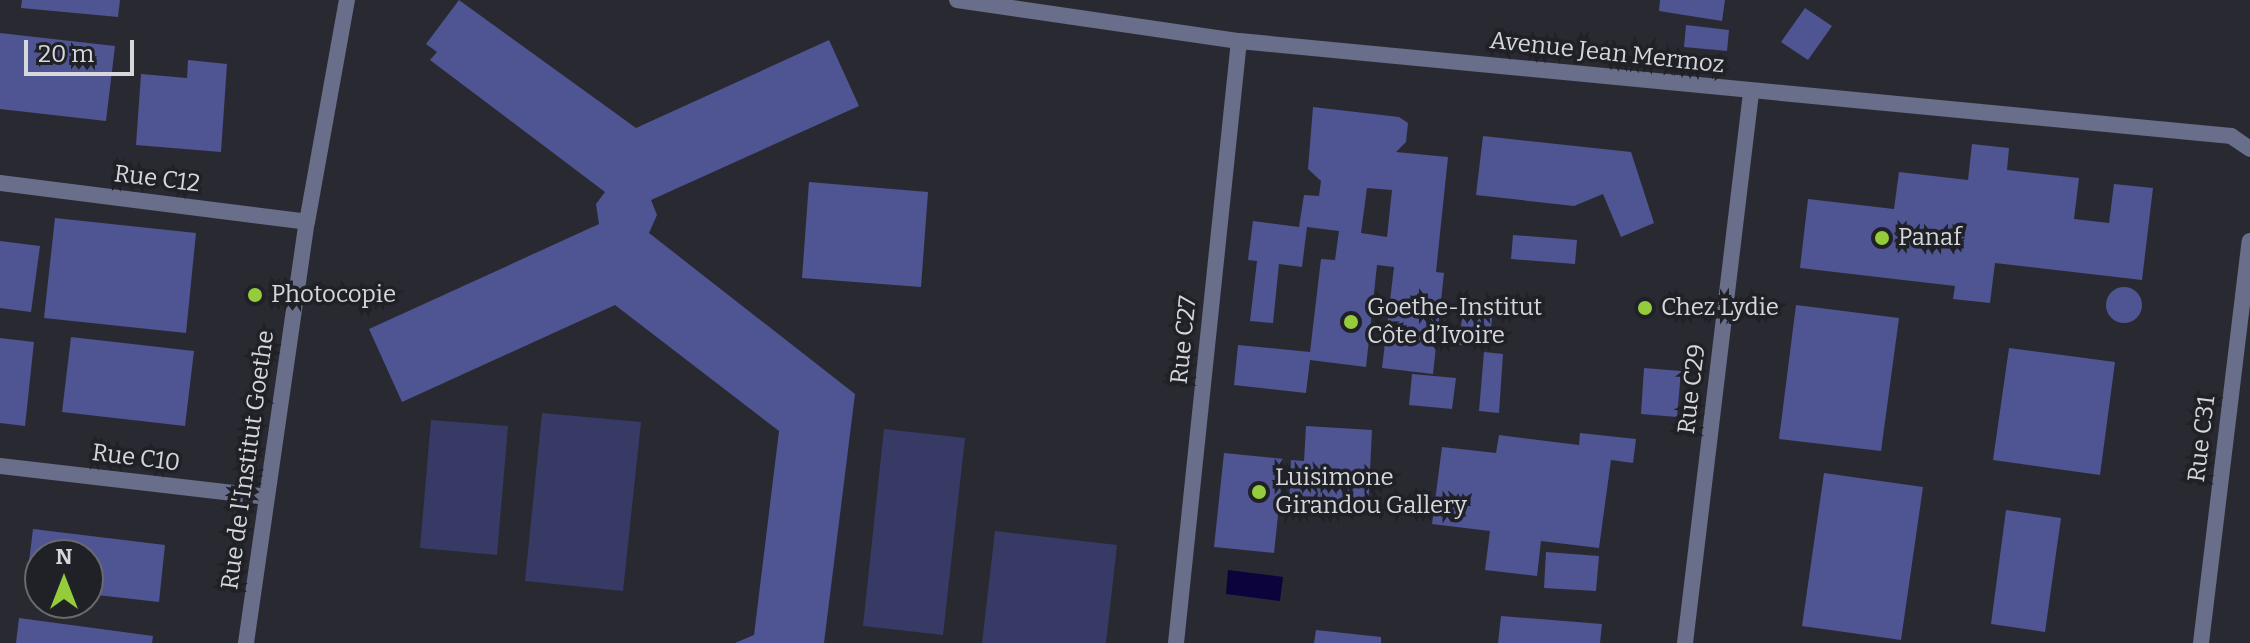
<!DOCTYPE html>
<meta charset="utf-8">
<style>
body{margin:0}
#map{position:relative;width:2250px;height:643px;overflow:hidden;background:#292a31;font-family:Bitter,serif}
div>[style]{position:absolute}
.green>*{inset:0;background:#363a65}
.water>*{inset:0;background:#0c033c}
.building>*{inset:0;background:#4f5492}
.round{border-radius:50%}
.minor>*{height:16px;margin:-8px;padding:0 8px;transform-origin:8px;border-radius:8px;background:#696e8a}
.dots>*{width:22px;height:22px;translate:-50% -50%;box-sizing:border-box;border:4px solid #202127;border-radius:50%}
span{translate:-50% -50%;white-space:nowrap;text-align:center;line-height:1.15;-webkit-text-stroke:7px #202127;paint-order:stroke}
.street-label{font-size:24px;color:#d6d7db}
.poi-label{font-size:24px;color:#d6d7db}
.left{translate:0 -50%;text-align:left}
.north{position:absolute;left:24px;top:539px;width:80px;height:80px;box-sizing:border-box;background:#202127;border:2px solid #696a6f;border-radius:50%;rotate:0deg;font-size:22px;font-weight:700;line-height:32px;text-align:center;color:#d6d7db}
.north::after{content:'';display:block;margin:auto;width:28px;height:36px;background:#95cc3b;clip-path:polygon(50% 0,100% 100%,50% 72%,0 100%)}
.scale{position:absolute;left:24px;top:40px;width:110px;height:36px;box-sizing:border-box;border:4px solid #d6d7db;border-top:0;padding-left:10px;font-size:24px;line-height:28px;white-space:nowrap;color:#d6d7db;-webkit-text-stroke:6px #202127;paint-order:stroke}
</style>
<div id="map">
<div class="green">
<div style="clip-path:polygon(542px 413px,641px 422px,623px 591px,525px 581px)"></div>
<div style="clip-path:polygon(431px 420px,508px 426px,497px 555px,420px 548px)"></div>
<div style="clip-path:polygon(884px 429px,965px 438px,943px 635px,863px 626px)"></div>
<div style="clip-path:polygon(995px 531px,1117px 545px,1106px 643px,982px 643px)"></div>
</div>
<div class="water">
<div style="clip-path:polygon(1228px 570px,1283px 577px,1280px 601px,1226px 594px)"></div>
</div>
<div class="building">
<div style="clip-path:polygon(22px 0,120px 0,118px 17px,21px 8px)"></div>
<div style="clip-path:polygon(459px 0,636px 128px,829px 40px,859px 106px,651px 200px,657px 215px,649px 233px,855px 394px,824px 643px,735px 643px,754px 635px,779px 431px,615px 305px,402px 402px,369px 329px,599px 224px,596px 204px,605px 192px,430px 60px,437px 52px,426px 44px)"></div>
<div style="clip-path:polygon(1660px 0,1725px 0,1722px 21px,1659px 11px)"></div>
<div style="clip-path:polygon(1805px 8px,1832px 26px,1808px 60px,1781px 42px)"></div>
<div style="clip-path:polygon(1686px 25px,1729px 30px,1727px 51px,1684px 47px)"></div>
<div style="clip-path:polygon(0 33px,115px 46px,106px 121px,0 109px)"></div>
<div style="clip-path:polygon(188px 60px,227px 64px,221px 152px,136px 145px,141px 74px,187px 78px)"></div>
<div style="clip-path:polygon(evenodd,1313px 107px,1399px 117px,1408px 123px,1406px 142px,1396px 152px,1448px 157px,1436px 272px,1444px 273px,1433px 374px,1382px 368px,1394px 267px,1377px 265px,1366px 367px,1310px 360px,1306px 393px,1234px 385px,1238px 345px,1310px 352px,1321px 259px,1335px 260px,1339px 231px,1307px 227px,1302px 267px,1279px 264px,1273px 323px,1250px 321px,1257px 261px,1248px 260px,1253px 221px,1299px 227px,1304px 195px,1319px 196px,1321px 181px,1308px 169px,1313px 107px,1367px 188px,1392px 190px,1387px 237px,1361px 233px,1367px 188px)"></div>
<div style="clip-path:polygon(1483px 136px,1631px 152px,1654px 223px,1621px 237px,1603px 194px,1574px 206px,1476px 195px)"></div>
<div style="clip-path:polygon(1972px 144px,2009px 148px,2007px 170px,2079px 178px,2074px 219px,2109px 223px,2114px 184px,2153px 188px,2142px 280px,1995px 263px,1990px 303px,1953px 299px,1955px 286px,1800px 268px,1808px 199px,1894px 209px,1899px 172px,1968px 180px)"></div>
<div style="clip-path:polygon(809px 182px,928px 192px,921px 287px,802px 278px)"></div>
<div style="clip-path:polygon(55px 218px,196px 233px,186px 333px,44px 318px)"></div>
<div style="clip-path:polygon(1513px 235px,1577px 240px,1575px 264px,1511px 259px)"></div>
<div style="clip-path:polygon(0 241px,40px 246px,31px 312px,0 308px)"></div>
<div class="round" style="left:2106px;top:287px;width:36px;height:36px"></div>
<div style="clip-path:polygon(1464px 300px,1493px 301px,1490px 346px,1459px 345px)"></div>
<div style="clip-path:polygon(1796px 305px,1899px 318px,1881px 451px,1779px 439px)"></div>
<div style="clip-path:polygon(71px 337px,194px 351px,185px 426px,62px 412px)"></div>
<div style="clip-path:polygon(0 338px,34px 342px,25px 426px,0 423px)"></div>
<div style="clip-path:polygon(2009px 348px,2115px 362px,2100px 475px,1993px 460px)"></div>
<div style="clip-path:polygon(1484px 352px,1503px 354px,1499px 413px,1479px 411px)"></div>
<div style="clip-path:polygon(1644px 368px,1681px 371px,1677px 417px,1641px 414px)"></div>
<div style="clip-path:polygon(1412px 374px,1456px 378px,1452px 409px,1409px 405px)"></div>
<div style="clip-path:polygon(1306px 426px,1372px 430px,1368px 510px,1289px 505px,1291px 460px,1304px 461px)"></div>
<div style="clip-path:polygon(1580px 433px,1636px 439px,1633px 463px,1611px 460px,1599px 548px,1541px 541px,1537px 576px,1485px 570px,1490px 531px,1432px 524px,1442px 447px,1496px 453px,1499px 435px,1579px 445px)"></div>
<div style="clip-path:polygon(1224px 453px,1284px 459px,1274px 553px,1214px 547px)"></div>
<div style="clip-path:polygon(1824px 473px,1923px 487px,1901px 640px,1802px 626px)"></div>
<div style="clip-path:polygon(2006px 510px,2061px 518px,2045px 632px,1991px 624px)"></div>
<div style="clip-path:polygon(33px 529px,165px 545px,159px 602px,88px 594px,88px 555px,40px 555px,40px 588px,26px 586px)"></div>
<div style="clip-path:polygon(1546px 552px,1599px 556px,1596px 591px,1544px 588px)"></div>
<div style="clip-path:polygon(1501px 616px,1602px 624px,1600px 643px,1498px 643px)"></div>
<div style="clip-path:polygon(19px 618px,153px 636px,152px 643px,16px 643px)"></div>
<div style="clip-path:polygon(1316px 630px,1381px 637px,1381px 643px,1314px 643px)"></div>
</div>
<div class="minor">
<div style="left:957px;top:0;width:285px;rotate:8.3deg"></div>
<div style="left:1239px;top:41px;width:997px;rotate:5.47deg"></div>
<div style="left:2231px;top:136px;width:23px;rotate:34deg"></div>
<div style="left:0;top:183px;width:309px;rotate:7.2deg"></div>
<div style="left:0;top:466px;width:268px;rotate:6.6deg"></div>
<div style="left:246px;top:643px;width:425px;rotate:-81.8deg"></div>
<div style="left:307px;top:222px;width:226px;rotate:-79.8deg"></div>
<div style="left:1176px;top:643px;width:605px;rotate:-84.03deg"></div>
<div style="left:1685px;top:643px;width:554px;rotate:-83.16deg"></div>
<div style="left:2201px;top:643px;width:405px;rotate:-83.1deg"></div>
</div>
<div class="dots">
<div style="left:1882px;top:238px;background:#95cc3b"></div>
<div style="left:255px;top:295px;background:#95cc3b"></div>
<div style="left:1645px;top:308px;background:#95cc3b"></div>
<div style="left:1351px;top:322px;background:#95cc3b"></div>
<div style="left:1259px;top:492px;background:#95cc3b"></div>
</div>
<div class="street-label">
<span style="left:1607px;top:53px;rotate:6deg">Avenue Jean Mermoz</span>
<span style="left:157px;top:179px;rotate:7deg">Rue C12</span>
<span style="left:1184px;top:340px;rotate:-84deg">Rue C27</span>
<span style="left:1692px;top:389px;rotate:-83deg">Rue C29</span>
<span style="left:2202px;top:439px;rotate:-83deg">Rue C31</span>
<span style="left:136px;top:458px;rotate:7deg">Rue C10</span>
<span style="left:248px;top:460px;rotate:-82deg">Rue de l'Institut Goethe</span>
</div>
<div class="poi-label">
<span class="left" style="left:1898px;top:238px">Panaf</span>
<span class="left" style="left:271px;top:295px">Photocopie</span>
<span class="left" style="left:1367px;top:322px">Goethe-Institut<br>Côte d’Ivoire</span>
<span class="left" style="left:1661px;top:308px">Chez Lydie</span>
<span class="left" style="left:1275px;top:492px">Luisimone<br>Girandou Gallery</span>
</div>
<div class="north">N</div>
<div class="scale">20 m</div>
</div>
